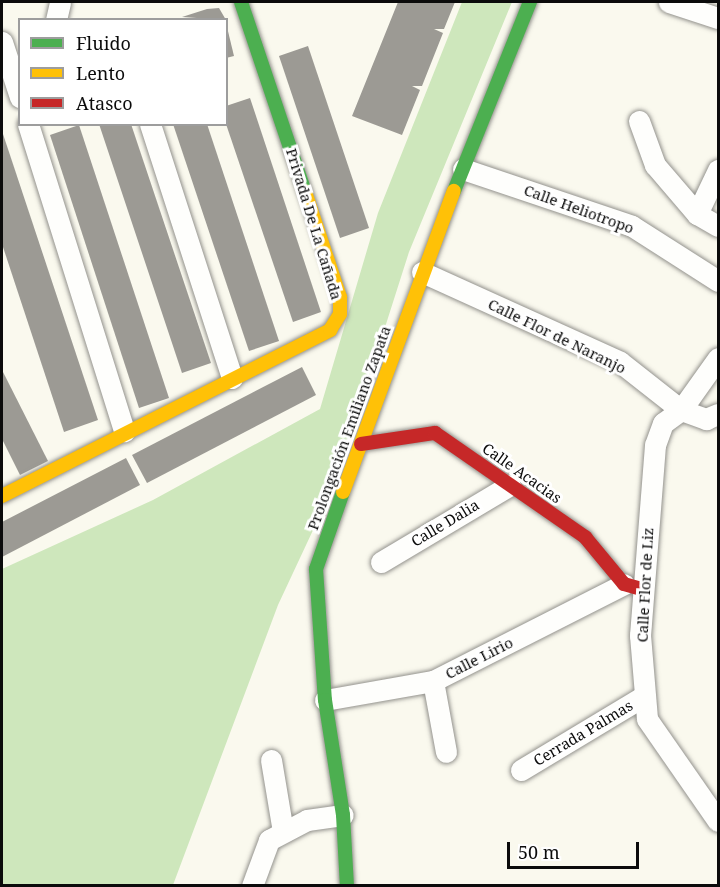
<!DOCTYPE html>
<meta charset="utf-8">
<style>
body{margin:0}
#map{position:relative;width:720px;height:887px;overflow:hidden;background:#faf9ee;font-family:"Noto Serif",serif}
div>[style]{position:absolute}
.forest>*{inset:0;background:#cee7bc}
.building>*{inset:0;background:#9c9a94}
.roads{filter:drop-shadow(0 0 2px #93928d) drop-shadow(0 0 2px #93928d)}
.street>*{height:21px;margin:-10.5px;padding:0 10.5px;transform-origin:10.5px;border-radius:10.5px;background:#fefefc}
.fast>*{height:14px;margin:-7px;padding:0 7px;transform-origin:7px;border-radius:7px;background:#4caf50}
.slow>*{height:14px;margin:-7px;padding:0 7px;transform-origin:7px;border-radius:7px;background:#ffc107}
.jam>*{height:14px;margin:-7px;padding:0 7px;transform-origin:7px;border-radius:7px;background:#c62828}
span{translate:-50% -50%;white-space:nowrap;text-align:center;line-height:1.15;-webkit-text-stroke:6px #fff;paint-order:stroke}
.street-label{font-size:15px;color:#0b0b0b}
.frame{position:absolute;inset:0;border:3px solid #0b0b0b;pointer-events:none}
.legend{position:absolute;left:18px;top:18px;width:210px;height:108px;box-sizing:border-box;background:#fff;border:2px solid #9d9d9d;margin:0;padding:8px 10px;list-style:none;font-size:18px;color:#0b0b0b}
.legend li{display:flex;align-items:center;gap:12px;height:30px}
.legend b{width:30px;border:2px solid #9d9d9d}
.scale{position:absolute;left:507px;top:842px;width:132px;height:27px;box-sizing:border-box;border:3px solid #0b0b0b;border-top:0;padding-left:8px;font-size:18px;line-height:21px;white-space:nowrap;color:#0b0b0b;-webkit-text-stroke:4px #fff;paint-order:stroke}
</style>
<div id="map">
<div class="forest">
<div style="clip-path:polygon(462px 2px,512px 2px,409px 252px,336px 481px,278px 605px,173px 885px,2px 885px,2px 569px,153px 500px,320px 409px,378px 213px)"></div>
</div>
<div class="building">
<div style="clip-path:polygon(398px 2px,455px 2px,444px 29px,434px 29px,443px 33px,422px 86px,412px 86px,420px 90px,402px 135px,352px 116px)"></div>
<div style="clip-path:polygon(219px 8px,226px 20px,182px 17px,207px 9px)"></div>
<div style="clip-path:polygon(226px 23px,234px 56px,226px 58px)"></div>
<div style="clip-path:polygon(308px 46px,369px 228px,340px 238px,279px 56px)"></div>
<div style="clip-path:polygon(250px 98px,321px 312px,293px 322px,226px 124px,226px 106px)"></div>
<div style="clip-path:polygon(99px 124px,131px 124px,211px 363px,182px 373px)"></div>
<div style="clip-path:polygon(173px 124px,207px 124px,279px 341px,249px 351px)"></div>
<div style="clip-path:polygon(79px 125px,169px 398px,139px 408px,50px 135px)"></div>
<div style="clip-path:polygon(2px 131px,98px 420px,64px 432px,2px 244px)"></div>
<div style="clip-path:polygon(302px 367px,316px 395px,147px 483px,132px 455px)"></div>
<div style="clip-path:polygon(2px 370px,48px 461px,20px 475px,2px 439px)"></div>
<div style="clip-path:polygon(126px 458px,140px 485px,2px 557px,2px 522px)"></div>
</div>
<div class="roads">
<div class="street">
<div style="left:669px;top:2px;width:52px;rotate:18.1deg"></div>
<div style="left:56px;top:20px;width:18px;rotate:-77deg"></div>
<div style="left:2px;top:42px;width:58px;rotate:71.9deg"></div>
<div style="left:639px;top:121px;width:47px;rotate:70deg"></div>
<div style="left:655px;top:165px;width:65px;rotate:49.4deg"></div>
<div style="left:697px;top:214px;width:24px;rotate:30deg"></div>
<div style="left:28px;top:124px;width:322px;rotate:72.6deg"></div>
<div style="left:150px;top:124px;width:267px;rotate:72.1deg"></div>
<div style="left:463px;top:169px;width:178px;rotate:18.6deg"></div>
<div style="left:632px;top:226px;width:102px;rotate:32.6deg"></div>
<div style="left:697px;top:214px;width:49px;rotate:-64.5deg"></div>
<div style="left:422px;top:272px;width:217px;rotate:24.4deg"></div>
<div style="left:620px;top:362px;width:78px;rotate:38.2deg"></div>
<div style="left:681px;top:410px;width:27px;rotate:20deg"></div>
<div style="left:706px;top:419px;width:13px;rotate:-23deg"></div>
<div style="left:718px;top:358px;width:64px;rotate:125.4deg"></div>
<div style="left:681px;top:410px;width:22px;rotate:144deg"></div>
<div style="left:663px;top:423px;width:23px;rotate:110deg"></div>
<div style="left:655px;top:445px;width:191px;rotate:94.5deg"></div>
<div style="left:640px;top:635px;width:84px;rotate:85.2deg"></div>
<div style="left:647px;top:719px;width:124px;rotate:55.2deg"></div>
<div style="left:381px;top:562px;width:150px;rotate:-30.8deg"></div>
<div style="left:433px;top:681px;width:72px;rotate:79.6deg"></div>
<div style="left:325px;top:700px;width:110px;rotate:-10deg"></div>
<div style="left:433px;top:681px;width:214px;rotate:-26.9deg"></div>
<div style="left:271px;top:760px;width:73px;rotate:80.5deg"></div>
<div style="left:521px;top:770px;width:144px;rotate:-31deg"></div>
<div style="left:252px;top:886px;width:49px;rotate:-69.7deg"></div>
<div style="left:269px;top:840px;width:43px;rotate:-27.8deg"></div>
<div style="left:307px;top:820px;width:36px;rotate:-8deg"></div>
</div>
<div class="fast">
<div style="left:241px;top:2px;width:200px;rotate:71.4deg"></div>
<div style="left:454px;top:191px;width:204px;rotate:-68.1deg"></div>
<div style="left:343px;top:492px;width:82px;rotate:109.3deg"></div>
<div style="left:316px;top:569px;width:131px;rotate:86.1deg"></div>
<div style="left:325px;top:700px;width:116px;rotate:81.1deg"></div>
<div style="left:343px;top:815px;width:71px;rotate:86.8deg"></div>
</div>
<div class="slow">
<div style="left:343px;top:492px;width:321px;rotate:-69.8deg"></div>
<div style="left:2px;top:496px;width:368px;rotate:-26.8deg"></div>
<div style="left:330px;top:330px;width:19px;rotate:-58deg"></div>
<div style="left:340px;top:314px;width:17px;rotate:-90deg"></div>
<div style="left:340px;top:297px;width:111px;rotate:-108.4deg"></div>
</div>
<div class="jam">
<div style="left:361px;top:444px;width:75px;rotate:-8.5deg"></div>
<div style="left:435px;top:433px;width:183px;rotate:34.7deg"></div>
<div style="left:585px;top:537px;width:61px;rotate:50.3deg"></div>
<div style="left:624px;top:584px;width:19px;rotate:16deg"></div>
</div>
</div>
<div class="street-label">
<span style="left:579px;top:209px;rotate:20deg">Calle Heliotropo</span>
<span style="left:314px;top:224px;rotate:73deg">Privada De La Cañada</span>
<span style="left:557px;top:336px;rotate:26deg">Calle Flor de Naranjo</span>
<span style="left:349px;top:428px;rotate:-70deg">Prolongación Emiliano Zapata</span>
<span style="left:522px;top:473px;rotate:35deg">Calle Acacias</span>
<span style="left:445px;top:523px;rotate:-31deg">Calle Dalia</span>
<span style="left:645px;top:585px;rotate:-87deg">Calle Flor de Liz</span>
<span style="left:479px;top:658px;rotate:-27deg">Calle Lirio</span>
<span style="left:583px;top:733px;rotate:-31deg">Cerrada Palmas</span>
</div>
<div class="frame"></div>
<ul class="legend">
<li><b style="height:8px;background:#4caf50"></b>Fluido</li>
<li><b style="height:8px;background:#ffc107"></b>Lento</li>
<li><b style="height:8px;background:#c62828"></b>Atasco</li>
</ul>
<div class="scale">50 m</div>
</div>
